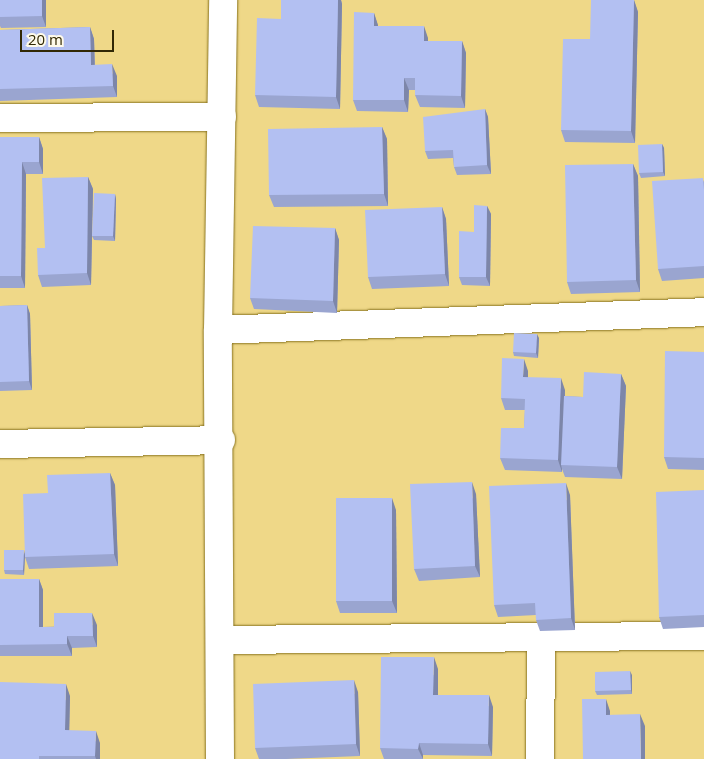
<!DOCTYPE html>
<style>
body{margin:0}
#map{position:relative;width:704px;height:759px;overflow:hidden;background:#efd888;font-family:"Open Sans",sans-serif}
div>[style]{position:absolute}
.roads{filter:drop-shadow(0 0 1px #88721d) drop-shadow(0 0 1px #88721d)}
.minor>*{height:28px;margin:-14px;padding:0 14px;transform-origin:14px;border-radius:14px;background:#fff}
.wall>*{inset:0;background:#9aa5d0}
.shaded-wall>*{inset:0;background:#7d86a9}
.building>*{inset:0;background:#b3c0f2}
span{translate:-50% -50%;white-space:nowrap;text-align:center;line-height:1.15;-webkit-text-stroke:4.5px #fefaea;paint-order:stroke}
.scale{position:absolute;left:20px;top:30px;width:94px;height:22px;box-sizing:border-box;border:2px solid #312805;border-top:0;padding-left:6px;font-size:15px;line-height:18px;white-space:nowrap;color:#312805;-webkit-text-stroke:4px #fefaea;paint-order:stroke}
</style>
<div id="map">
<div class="roads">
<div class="minor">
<div style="left:0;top:118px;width:222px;rotate:-0.3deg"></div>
<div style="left:218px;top:330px;width:486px;rotate:-2.1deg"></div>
<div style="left:0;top:444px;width:221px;rotate:-1deg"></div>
<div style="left:220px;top:640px;width:484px;rotate:-0.5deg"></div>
<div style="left:220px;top:759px;width:429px;rotate:-90.3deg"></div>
<div style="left:218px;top:330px;width:330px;rotate:-89.1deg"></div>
<div style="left:540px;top:759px;width:122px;rotate:-89.5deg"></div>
</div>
</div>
<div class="wall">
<div style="clip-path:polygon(0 0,46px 0,46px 27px,1px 28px,0 26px)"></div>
<div style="clip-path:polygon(281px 0,341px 0,342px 4px,340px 109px,259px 107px,255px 95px,281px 19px)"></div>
<div style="clip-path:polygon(634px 0,638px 12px,635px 143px,565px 142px,561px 130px,590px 39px)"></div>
<div style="clip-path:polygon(374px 13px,378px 26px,428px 38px,428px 41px,462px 41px,466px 53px,465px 108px,420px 107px,415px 95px,415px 90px,409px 90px,408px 112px,357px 111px,353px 100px)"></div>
<div style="clip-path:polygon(90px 27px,94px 39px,95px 65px,117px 76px,117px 97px,0 101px,0 30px)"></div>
<div style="clip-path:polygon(485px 109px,488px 117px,491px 174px,457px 175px,454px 167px,453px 158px,428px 159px,425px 151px)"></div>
<div style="clip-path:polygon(382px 127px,387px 139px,388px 206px,274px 207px,269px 195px)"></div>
<div style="clip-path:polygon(0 137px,39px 137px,43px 149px,43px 174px,26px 174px,25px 288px,0 288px)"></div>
<div style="clip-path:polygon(662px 144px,664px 148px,665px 176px,641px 178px,639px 173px)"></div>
<div style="clip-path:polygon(633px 164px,638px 176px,640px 292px,571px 294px,567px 282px)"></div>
<div style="clip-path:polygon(88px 177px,93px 189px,91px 285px,42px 287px,38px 275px,45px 248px)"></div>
<div style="clip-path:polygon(704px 180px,704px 278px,662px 281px,658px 269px)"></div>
<div style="clip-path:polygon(115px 194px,116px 199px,115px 241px,94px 240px,92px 236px)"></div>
<div style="clip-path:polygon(487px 206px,491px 214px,490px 286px,462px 285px,459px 277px,474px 232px)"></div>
<div style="clip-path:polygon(442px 207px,446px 219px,449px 286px,372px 289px,368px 277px)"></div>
<div style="clip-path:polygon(335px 228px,339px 240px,337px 313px,254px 309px,250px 298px)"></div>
<div style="clip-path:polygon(27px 305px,30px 314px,32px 390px,0 391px,0 306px)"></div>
<div style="clip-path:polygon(539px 338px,538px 358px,514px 356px,513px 352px)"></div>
<div style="clip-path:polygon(704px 352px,704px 470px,668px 469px,664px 457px)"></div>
<div style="clip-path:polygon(528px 371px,528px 378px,565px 390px,565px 396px,583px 397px,621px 374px,626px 386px,622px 479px,565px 477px,562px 469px,562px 472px,505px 470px,500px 458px,524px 428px,525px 410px,505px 410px,501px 398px)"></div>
<div style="clip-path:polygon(110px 473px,115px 485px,118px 566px,29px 569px,25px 557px,24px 575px,5px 574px,4px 570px,25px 553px,48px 493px)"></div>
<div style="clip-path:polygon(704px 490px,704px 627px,663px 629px,659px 617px)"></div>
<div style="clip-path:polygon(476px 494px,480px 577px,419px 581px,414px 569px)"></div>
<div style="clip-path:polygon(570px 495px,575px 630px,540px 631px,536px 620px,536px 615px,498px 617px,494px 605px)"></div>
<div style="clip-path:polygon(396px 510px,397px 613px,340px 613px,336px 601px)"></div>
<div style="clip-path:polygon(0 579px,39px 579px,43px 590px,43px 627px,97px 625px,97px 647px,72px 648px,72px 656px,0 656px)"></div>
<div style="clip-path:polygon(438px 669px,438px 695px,493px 707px,492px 756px,423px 755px,423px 759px,384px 759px,380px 748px)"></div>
<div style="clip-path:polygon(632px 675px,632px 694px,597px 695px,595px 691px)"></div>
<div style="clip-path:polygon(358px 692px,360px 756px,286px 759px,259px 759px,255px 748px)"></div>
<div style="clip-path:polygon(70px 696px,69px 731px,100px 743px,100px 759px,0 759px)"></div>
</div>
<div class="shaded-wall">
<div style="clip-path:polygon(42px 0,46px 0,46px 27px,42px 16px)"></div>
<div style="clip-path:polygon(338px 0,341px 0,342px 4px,340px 109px,336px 97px)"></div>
<div style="clip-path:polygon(634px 0,638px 12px,635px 143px,631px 131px)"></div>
<div style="clip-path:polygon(374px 13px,378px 25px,378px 38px,374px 26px)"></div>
<div style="clip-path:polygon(424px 26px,428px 38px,428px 53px,424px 41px)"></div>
<div style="clip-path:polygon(90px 27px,94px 39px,95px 77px,91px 65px)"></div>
<div style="clip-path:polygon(462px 41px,466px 53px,465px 108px,461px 96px)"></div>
<div style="clip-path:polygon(112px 64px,117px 76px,117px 97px,113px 86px)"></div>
<div style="clip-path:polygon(404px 78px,409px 90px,408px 112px,404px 100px)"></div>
<div style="clip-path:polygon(485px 109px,488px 117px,491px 174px,487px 165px)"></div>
<div style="clip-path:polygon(382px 127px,387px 139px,388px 206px,384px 194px)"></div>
<div style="clip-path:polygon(39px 137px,43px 149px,43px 174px,39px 162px)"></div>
<div style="clip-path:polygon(662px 144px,664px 148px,665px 176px,663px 172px)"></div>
<div style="clip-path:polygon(22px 162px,26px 174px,25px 288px,21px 276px)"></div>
<div style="clip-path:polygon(633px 164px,638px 176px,640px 292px,636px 280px)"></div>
<div style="clip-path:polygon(88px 177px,93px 189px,91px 285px,87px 273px)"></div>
<div style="clip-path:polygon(115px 194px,116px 199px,115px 241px,113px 236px)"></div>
<div style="clip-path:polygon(487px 206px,491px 214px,490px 286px,486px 277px)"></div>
<div style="clip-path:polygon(442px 207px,446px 219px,449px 286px,445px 274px)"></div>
<div style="clip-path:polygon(335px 228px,339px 240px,337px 313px,333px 301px)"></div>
<div style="clip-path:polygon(27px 305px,30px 314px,32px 390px,29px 381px)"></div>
<div style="clip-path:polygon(537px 334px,539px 338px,538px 358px,536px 353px)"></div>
<div style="clip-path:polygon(524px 359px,528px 371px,528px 389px,523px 377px)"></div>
<div style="clip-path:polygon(621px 374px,626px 386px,622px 479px,617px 467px)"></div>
<div style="clip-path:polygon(561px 378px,565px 390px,563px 465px,561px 465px,562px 469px,562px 472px,558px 460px)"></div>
<div style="clip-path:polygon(110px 473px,115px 485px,118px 566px,114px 554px)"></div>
<div style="clip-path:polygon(472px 482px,476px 494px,480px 577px,475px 566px)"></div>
<div style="clip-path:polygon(566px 483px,570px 495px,575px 630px,571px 618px)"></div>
<div style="clip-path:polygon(392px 498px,396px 510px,397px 613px,392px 601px)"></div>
<div style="clip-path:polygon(24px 550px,25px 555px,24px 575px,23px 570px)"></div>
<div style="clip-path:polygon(39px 579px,43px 590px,43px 639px,39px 627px)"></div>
<div style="clip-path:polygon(92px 613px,97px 625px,97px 647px,93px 636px)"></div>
<div style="clip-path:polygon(67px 636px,72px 648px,72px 656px,67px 644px)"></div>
<div style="clip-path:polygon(434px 657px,438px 669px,438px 707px,433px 695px)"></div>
<div style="clip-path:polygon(630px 671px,632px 675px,632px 694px,631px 690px)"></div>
<div style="clip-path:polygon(354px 680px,358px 692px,360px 756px,356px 744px)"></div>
<div style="clip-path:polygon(66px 684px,70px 696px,69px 742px,65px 730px)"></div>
<div style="clip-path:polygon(489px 695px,493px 707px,492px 756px,488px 744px)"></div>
<div style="clip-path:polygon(606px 699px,610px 711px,610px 727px,606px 715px)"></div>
<div style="clip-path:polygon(640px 714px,645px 726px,645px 759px,641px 759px)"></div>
<div style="clip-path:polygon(96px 731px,100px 743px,100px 759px,96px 759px,95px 756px)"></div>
<div style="clip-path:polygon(419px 743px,423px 755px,423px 759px,418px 749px)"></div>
</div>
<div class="building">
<div style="clip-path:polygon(0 0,42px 0,42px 16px,0 17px)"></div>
<div style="clip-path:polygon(281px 0,338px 0,336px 97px,255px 95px,257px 18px,281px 19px)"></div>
<div style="clip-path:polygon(591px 0,634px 0,631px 131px,561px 130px,563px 39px,590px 39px)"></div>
<div style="clip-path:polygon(354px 12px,374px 13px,374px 26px,424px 26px,424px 41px,462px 41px,461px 96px,415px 95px,415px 78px,404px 78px,404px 100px,353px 100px)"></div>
<div style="clip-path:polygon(90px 27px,91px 65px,112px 64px,113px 86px,0 89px,0 30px)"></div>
<div style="clip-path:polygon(485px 109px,487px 165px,454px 167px,453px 150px,425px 151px,423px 117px)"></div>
<div style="clip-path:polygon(382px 127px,384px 194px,269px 195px,268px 129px)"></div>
<div style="clip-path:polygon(0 137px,39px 137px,39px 162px,22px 162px,21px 276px,0 276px)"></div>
<div style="clip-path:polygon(662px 144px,663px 172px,639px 173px,638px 145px)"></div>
<div style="clip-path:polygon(633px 164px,636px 280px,567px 282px,565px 165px)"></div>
<div style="clip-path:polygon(88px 177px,87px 273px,38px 275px,37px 248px,45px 248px,42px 178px)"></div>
<div style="clip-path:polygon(703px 178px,704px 190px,704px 266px,658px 269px,652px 181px)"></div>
<div style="clip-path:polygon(94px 193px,115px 194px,113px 236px,92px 236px)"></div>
<div style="clip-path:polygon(474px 205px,487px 206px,486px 277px,459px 277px,459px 231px,474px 232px)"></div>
<div style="clip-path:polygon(442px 207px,445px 274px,368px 277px,365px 210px)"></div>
<div style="clip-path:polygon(253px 226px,335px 228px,333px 301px,250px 298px)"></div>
<div style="clip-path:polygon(27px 305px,29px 381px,0 382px,0 306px)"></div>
<div style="clip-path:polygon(514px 333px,537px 334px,536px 353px,513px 352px)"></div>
<div style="clip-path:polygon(665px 351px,704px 352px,704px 458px,664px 457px)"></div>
<div style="clip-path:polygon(502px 358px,524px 359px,523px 377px,561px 378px,558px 460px,500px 458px,501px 428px,524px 428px,525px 399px,501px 398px)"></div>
<div style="clip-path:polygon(584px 372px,621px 374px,617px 467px,561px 465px,564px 396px,583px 397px)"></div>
<div style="clip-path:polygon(110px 473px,114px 554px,25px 557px,23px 494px,48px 493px,47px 475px)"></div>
<div style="clip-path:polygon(472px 482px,475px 566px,414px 569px,410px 484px)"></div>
<div style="clip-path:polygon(566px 483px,571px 618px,536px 620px,535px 603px,494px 605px,489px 486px)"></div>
<div style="clip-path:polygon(704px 490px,704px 615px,659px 617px,656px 492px)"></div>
<div style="clip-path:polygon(336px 498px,392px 498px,392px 601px,336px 601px)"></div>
<div style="clip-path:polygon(4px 550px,24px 550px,23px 570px,4px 570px)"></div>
<div style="clip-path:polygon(0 579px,39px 579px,39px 627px,54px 627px,54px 613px,92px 613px,93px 636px,67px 636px,67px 644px,0 645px)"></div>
<div style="clip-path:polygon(381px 657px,434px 657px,433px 695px,489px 695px,488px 744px,419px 743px,418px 749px,380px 748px)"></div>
<div style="clip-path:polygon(630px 671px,631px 690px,595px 691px,595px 672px)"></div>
<div style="clip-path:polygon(354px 680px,356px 744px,255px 748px,253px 684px)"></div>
<div style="clip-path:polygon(0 682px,66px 684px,65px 730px,96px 731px,95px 756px,39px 756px,39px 759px,0 759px)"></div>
<div style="clip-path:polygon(582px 699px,606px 699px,606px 715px,640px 714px,641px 759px,583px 759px)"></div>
</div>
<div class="scale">20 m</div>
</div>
